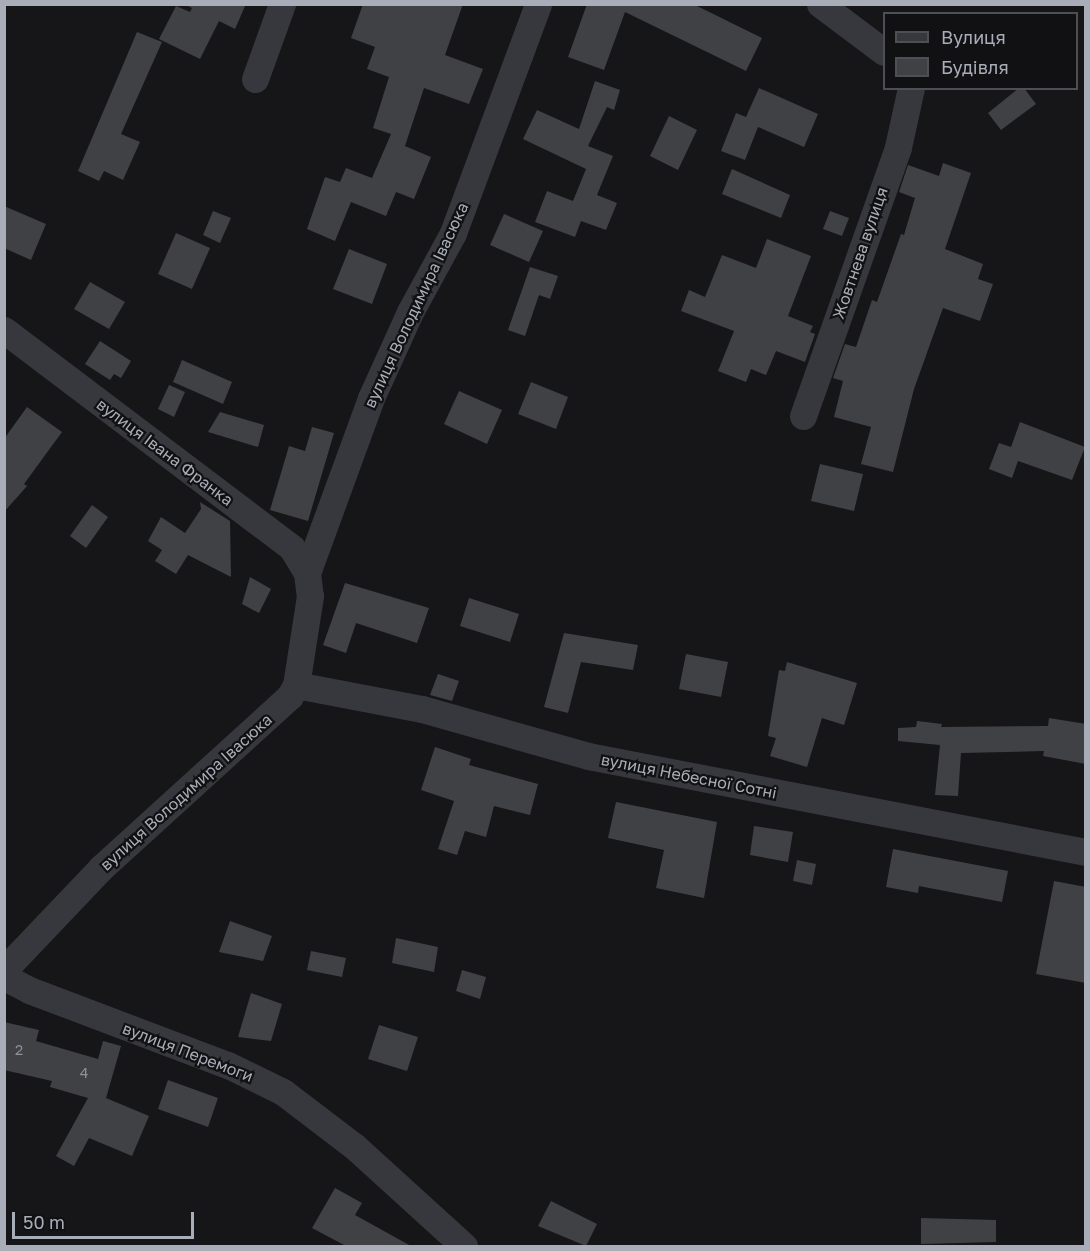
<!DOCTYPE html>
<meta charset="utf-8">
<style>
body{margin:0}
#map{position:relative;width:1090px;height:1251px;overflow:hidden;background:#161618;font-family:"Golos Text",sans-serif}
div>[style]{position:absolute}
.building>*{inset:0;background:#404145}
.minor>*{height:27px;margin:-13.5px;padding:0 13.5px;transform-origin:13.5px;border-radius:13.5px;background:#37383d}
span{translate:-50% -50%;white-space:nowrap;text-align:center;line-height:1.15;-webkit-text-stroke:4.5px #111113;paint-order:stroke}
.number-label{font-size:14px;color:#8e929b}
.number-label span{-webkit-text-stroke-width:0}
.street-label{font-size:16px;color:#a8adb8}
.frame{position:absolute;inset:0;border:6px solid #a8adb8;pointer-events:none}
.legend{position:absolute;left:883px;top:12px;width:195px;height:78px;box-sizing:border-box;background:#111113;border:2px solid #4d4f55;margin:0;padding:8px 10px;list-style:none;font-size:18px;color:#a8adb8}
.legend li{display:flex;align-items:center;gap:12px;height:30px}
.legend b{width:30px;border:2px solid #4d4f55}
.scale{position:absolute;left:12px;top:1212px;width:182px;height:27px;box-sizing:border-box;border:3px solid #a8adb8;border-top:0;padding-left:8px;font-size:18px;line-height:21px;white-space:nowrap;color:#a8adb8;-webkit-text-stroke:4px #111113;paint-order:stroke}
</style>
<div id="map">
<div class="building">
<div style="clip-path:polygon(184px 4px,246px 4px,235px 29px,219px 21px,200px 59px,159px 39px,176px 6px,190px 12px,192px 8px)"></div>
<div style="clip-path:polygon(363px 4px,463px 4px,445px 55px,483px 69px,469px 104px,424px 88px,405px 146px,431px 157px,414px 199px,396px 192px,386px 216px,351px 202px,335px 241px,307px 229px,325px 177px,340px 182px,346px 168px,372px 178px,391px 134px,373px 128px,389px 77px,367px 69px,375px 47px,351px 38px)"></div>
<div style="clip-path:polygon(587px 4px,693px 4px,762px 38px,746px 71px,625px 12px,604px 70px,568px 57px)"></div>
<div style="clip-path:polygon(137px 32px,162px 42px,121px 134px,140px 142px,123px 180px,104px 171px,99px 181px,78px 171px)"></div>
<div style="clip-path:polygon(595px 81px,620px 90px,614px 110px,607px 107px,588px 146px,613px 156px,597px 195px,617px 203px,606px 230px,581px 221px,575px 237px,535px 222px,547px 191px,573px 201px,586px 169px,523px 139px,537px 110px,579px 129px)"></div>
<div style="clip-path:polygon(759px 88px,818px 114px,804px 147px,758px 127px,745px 160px,721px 151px,736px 113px,746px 117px)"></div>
<div style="clip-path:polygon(1019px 88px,1024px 88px,1036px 104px,1001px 130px,988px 113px)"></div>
<div style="clip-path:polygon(669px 116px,697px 130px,678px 170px,650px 156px)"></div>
<div style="clip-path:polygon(943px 163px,971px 173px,945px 249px,983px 264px,978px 279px,993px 284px,980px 321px,943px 308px,914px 389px,893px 472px,861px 464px,871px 427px,834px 417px,843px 381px,833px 378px,845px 344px,856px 347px,872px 300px,877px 302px,901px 234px,904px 235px,915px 198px,899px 192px,908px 165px,939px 176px)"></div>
<div style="clip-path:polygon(732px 169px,790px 195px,781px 218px,722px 194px)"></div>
<div style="clip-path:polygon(4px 206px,46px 224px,31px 260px,4px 248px)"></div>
<div style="clip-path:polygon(213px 211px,231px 218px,220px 243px,203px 235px)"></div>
<div style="clip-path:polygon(830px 211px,849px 218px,842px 236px,823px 229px)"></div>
<div style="clip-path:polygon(504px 214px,543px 231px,529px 262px,490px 245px)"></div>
<div style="clip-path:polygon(176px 233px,210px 248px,192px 289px,158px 274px)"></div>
<div style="clip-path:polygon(767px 239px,811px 256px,788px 316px,813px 326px,810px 332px,815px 334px,805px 362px,776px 351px,766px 375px,751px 369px,746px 382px,718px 371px,734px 331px,681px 311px,689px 290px,705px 297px,722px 255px,756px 268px)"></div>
<div style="clip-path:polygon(349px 249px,387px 264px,372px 304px,333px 289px)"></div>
<div style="clip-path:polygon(530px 267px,558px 276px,550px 299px,539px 295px,525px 336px,508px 330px)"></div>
<div style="clip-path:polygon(90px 282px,125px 302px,109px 329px,74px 309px)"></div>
<div style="clip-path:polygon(100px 341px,131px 361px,121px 378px,114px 374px,110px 380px,85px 364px)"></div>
<div style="clip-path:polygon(182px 360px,232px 382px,223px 404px,173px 382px)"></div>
<div style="clip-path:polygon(531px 382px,568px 397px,556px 429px,518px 414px)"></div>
<div style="clip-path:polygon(169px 385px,185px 392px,174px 417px,158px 409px)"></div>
<div style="clip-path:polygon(459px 391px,502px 410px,487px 444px,444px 424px)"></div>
<div style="clip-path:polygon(27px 407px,62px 432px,24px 484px,27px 486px,4px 512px,4px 439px)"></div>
<div style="clip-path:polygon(220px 412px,264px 425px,258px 447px,208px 432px)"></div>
<div style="clip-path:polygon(1020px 422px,1085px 447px,1072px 480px,1018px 461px,1012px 478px,989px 469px,999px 443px,1011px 447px)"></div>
<div style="clip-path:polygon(312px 427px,334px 433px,308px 521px,270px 510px,289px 446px,305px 451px)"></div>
<div style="clip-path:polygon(820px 464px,863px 474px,854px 511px,811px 501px)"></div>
<div style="clip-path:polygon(200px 502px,230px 521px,231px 577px,188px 555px,176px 574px,155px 561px,162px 550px,148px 541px,161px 517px,185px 533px,201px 509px)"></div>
<div style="clip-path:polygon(92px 505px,108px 517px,86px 548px,70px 536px)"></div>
<div style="clip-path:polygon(250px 577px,271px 589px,259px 613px,242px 604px)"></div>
<div style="clip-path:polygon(345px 583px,429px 608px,417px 643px,356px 623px,346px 653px,323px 645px)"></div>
<div style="clip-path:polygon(469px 598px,519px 614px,510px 642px,460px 626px)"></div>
<div style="clip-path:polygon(564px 633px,638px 645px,633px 670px,581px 662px,568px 713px,544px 707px)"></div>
<div style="clip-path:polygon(686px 654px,728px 662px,721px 697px,679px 689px)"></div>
<div style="clip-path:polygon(787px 662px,857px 683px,844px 725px,822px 718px,807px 767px,770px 756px,776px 738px,768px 736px,779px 670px,785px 671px)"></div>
<div style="clip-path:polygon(438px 674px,459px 681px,452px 701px,430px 695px)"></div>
<div style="clip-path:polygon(1049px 718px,1086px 724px,1086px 764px,1043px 756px,1044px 751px,961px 753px,958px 796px,935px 795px,940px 745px,898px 741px,898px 728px,916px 727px,917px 721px,942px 724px,941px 727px,1048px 726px)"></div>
<div style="clip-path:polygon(435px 747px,471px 759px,469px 765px,538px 784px,530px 815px,494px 806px,486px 837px,465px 831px,457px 855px,438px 849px,454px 801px,421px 790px)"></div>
<div style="clip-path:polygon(616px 802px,717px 822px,704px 898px,656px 888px,664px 850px,608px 838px)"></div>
<div style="clip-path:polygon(754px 826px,793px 832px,788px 862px,750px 855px)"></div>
<div style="clip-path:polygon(893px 849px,1008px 871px,1002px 902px,919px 886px,918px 893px,886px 887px)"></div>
<div style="clip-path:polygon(797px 860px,816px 864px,812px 885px,793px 881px)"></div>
<div style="clip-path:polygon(1054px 881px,1086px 887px,1086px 983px,1036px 974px)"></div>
<div style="clip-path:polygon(230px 921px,272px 936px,263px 961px,219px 952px)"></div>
<div style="clip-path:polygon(396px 938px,438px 947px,434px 972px,392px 963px)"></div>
<div style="clip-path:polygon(311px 951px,346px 958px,342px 977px,307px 970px)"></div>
<div style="clip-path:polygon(462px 970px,486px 977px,480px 999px,456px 991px)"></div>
<div style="clip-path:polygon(251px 993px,282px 1004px,271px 1041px,238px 1037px)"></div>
<div style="clip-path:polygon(4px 1022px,39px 1030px,36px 1041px,98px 1059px,103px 1041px,121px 1046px,106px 1098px,149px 1116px,132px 1156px,89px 1138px,74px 1166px,56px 1156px,88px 1098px,50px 1087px,52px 1081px,4px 1070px)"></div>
<div style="clip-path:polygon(379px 1025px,418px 1037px,407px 1071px,368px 1059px)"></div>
<div style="clip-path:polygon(168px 1080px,218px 1098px,208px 1127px,158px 1109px)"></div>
<div style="clip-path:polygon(335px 1188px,362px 1203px,355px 1215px,411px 1246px,346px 1246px,312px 1228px)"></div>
<div style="clip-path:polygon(551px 1201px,597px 1224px,586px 1246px,538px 1226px)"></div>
<div style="clip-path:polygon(921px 1218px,996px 1220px,996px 1242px,921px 1244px)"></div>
</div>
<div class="minor">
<div style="left:820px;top:4px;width:80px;rotate:36.9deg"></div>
<div style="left:255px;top:79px;width:80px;rotate:-70.2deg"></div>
<div style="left:4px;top:330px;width:361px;rotate:37.1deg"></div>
<div style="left:292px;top:548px;width:29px;rotate:59deg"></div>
<div style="left:307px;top:573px;width:23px;rotate:83deg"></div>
<div style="left:310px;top:596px;width:90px;rotate:98.9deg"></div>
<div style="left:296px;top:685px;width:13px;rotate:119deg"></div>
<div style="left:290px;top:696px;width:256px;rotate:137.7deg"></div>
<div style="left:101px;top:868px;width:141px;rotate:133.6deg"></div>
<div style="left:803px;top:416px;width:285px;rotate:-70.5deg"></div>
<div style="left:898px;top:147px;width:60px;rotate:-77.6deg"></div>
<div style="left:307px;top:573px;width:186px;rotate:-69.9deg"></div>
<div style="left:371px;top:398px;width:94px;rotate:-65.6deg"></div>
<div style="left:410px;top:312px;width:90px;rotate:-61.4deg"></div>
<div style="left:453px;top:233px;width:244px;rotate:-69.6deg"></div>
<div style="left:296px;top:685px;width:128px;rotate:10.8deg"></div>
<div style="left:422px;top:709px;width:173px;rotate:15.8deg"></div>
<div style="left:588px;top:756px;width:507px;rotate:10.91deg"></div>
<div style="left:4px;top:977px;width:28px;rotate:27deg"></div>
<div style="left:29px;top:990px;width:213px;rotate:20.7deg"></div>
<div style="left:228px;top:1065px;width:61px;rotate:26.1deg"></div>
<div style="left:283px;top:1092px;width:89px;rotate:37.3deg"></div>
<div style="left:354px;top:1146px;width:149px;rotate:42.3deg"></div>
</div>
<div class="number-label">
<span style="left:19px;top:1050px">2</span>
<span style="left:84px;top:1073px">4</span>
</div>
<div class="street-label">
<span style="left:860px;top:253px;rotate:-71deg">Жовтнева вулиця</span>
<span style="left:416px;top:305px;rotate:-65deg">вулиця Володимира Івасюка</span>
<span style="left:165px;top:452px;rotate:37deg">вулиця Івана Франка</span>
<span style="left:689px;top:776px;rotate:11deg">вулиця Небесної Сотні</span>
<span style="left:186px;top:792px;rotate:-42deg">вулиця Володимира Івасюка</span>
<span style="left:188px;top:1052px;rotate:21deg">вулиця Перемоги</span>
</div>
<div class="frame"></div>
<ul class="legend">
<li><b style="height:8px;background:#37383d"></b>Вулиця</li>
<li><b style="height:16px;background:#404145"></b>Будівля</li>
</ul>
<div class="scale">50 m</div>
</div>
